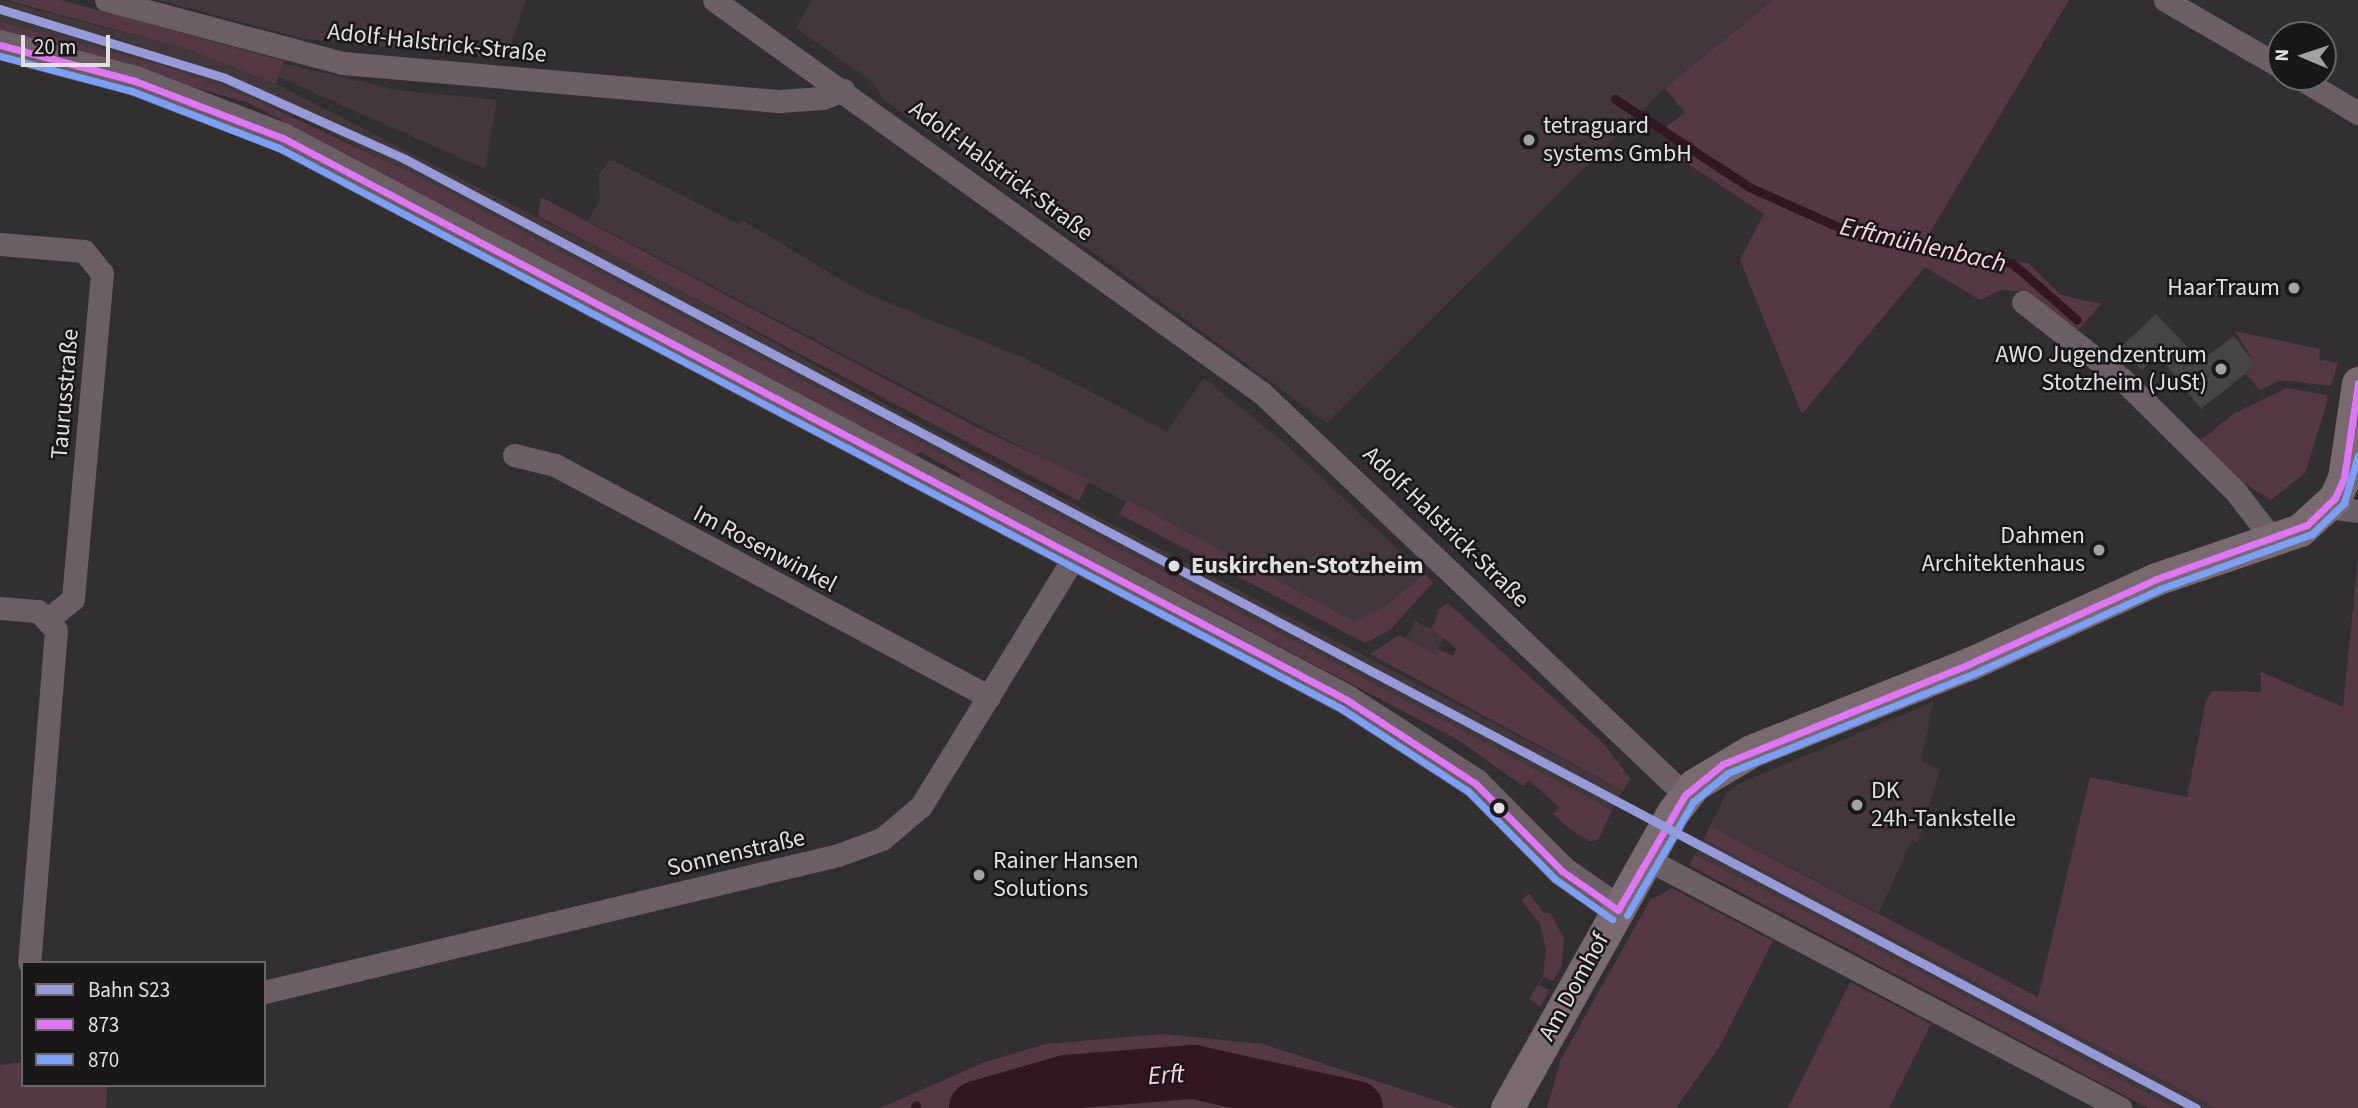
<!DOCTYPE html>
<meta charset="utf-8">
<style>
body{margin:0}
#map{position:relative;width:2358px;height:1108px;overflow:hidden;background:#322f30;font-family:"Source Sans 3",sans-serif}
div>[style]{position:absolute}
.built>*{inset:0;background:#42383b}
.green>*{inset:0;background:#543843}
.stream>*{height:9px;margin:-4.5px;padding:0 4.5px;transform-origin:4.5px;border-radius:4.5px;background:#321723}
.river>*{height:54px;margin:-27px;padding:0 27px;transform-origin:27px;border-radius:27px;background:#321723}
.building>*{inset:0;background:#464445}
.minor>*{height:23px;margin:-11.5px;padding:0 11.5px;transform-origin:11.5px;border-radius:11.5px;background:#6a5f64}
.tertiary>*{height:30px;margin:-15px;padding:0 15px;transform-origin:15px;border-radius:15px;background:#6a5f64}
.secondary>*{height:33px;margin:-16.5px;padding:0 16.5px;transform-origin:16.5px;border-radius:16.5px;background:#786a6f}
.bus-1>*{height:7px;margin:-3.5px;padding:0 3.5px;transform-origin:3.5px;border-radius:3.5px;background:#de76f6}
.bus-2>*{height:7px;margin:-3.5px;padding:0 3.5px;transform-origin:3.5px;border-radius:3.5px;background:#7ba0f9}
.rail-1>*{height:9px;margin:-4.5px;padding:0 4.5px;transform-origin:4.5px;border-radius:4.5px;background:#949bd8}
.dots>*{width:19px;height:19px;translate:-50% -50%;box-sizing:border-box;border:4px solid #191718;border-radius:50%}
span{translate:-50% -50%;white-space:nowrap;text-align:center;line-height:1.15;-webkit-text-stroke:5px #191718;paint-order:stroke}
.street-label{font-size:24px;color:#e2dfe0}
.poi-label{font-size:24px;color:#e2dfe0}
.left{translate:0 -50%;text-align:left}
.right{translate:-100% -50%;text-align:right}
.stop-label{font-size:24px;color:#e2dfe0;font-weight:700}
.water-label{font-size:26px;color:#fbd3e2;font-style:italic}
.legend{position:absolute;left:21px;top:961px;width:245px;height:126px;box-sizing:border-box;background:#191718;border:2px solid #696768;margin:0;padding:9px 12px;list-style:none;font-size:21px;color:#e2dfe0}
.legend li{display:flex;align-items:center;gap:14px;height:35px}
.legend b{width:35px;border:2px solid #696768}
.north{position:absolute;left:2267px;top:21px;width:70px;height:70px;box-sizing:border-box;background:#191718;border:2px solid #696768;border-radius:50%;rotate:272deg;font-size:19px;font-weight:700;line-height:28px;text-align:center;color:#e2dfe0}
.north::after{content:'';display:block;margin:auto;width:24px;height:32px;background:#a4a1a2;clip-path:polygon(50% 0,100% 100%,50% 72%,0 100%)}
.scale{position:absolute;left:21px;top:35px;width:89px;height:32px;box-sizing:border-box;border:4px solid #e2dfe0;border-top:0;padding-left:9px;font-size:21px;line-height:24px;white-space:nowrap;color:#e2dfe0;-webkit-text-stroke:5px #191718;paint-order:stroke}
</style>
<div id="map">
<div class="built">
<div style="clip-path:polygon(0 0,187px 49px,276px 84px,666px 283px,921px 424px,1623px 791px,1612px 810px,307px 120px,167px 67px,0 22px)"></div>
<div style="clip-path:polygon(158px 0,526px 0,506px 60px,305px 39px)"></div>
<div style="clip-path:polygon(812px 0,1773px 0,1665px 88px,1327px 423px,882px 98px,874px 83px,796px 28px)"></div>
<div style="clip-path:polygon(282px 63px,397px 90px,497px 100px,485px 169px,279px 77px)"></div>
<div style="clip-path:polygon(610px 159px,738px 224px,742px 220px,860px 291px,1026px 359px,1167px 431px,1204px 378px,1288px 446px,1424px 574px,1384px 607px,1354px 621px,588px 221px,600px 199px,598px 176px)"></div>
<div style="clip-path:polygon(1415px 621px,1445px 636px,1435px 655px,1406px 639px)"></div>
<div style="clip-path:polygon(1933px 702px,1921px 761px,1940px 769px,1918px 842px,1912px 840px,1879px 913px,1710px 826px,1727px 793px,1740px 783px)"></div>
<div style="clip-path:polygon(1704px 839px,1955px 967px,2217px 1108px,2175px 1108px,1695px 855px)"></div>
</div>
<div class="green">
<div style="clip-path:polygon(6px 0,61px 0,284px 61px,276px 84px,187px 49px)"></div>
<div style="clip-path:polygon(1773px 0,2069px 0,1926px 239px,2029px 264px,2061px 295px,2101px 304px,2076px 333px,2019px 291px,2001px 290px,1980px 300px,1925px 267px,1802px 414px,1740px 260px,1764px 214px,1673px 154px,1682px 137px,1664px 128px,1685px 113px,1665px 88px)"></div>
<div style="clip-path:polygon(0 22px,167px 67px,247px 96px,420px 177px,1612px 810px,1598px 840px,1589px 841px,1571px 830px,1553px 814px,1559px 807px,1529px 780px,1523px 786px,1458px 740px,959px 478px,960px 474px,921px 452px,914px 456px,249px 103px,0 32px)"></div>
<div style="clip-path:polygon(541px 197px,976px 427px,1089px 480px,1079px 501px,538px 216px)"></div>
<div style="clip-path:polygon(2235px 331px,2320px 349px,2319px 359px,2338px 363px,2331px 386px,2281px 380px,2260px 390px,2246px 374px,2256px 365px)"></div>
<div style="clip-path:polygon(2287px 388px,2327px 395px,2327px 403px,2305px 473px,2271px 500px,2230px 474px,2199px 441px,2235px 413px)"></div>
<div style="clip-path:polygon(1127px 500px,1354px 621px,1384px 607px,1424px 574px,1433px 582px,1390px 630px,1365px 643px,1119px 514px)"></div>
<div style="clip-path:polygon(2358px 557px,2358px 1108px,2217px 1108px,1704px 839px,1710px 826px,2038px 997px,2090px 777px,2187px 797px,2206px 701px,2212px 691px,2261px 692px,2261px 672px,2343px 707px)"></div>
<div style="clip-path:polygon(1448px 603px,1602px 742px,1631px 779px,1623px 791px,1370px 654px,1399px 635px,1435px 654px,1438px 649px,1453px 656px,1456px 648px,1432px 629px,1439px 609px)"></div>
<div style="clip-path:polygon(1695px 855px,1819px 918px,2175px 1108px,2148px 1108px,1689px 865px)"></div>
<div style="clip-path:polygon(1672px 888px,1773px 941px,1720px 1046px,1676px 1108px,1547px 1108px,1561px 1059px,1650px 900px)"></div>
<div style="clip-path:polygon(1529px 894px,1544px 913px,1550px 913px,1564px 938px,1562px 965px,1553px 981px,1544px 977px,1539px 985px,1549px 990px,1540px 1007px,1529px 999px,1543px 976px,1546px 950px,1540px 924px,1521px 900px)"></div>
<div style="clip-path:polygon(1850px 982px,1931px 1024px,1889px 1108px,1788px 1108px)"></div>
<div style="clip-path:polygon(1163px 1034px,1263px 1044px,1459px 1108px,1383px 1108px,1352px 1096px,1292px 1102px,1315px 1108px,880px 1108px,985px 1062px,1046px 1044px)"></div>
<div style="clip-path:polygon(23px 1062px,23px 1085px,107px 1085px,106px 1108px,0 1108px,0 1065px)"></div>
</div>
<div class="stream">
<div style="left:1615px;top:99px;width:160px;rotate:33.3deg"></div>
<div style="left:1749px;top:187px;width:105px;rotate:24.1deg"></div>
<div style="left:1845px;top:230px;width:170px;rotate:11.2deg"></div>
<div style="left:2012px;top:263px;width:86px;rotate:41.2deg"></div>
<div style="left:915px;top:1108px;width:3px;rotate:-72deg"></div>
</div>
<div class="river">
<div style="left:976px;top:1108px;width:94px;rotate:-16.1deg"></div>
<div style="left:1066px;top:1082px;width:128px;rotate:-4.5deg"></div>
<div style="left:1194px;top:1072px;width:166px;rotate:12.5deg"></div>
</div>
<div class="building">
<div style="clip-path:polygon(2156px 314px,2201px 361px,2234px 336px,2256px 365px,2201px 409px,2158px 355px,2142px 370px,2120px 348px)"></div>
</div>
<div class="minor">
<div style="left:106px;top:0;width:245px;rotate:14.9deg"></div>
<div style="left:343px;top:63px;width:438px;rotate:5deg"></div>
<div style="left:779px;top:101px;width:44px;rotate:-3.9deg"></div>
<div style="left:823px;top:98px;width:22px;rotate:-21deg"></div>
<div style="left:714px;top:0;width:674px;rotate:35.65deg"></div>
<div style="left:1262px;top:393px;width:584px;rotate:43.54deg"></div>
<div style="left:2165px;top:0;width:134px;rotate:30deg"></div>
<div style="left:2298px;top:77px;width:70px;rotate:31deg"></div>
<div style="left:0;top:244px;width:84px;rotate:4.8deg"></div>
<div style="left:84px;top:251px;width:28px;rotate:51deg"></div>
<div style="left:102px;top:273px;width:327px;rotate:95.1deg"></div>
<div style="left:73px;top:599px;width:33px;rotate:141deg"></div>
<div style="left:2023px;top:302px;width:125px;rotate:37.9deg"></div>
<div style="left:2122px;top:379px;width:161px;rotate:44.7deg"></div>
<div style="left:2236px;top:492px;width:61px;rotate:52.4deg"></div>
<div style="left:514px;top:455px;width:42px;rotate:13.7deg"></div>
<div style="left:555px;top:465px;width:492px;rotate:28.1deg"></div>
<div style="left:2326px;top:507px;width:32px;rotate:7deg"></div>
<div style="left:0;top:608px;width:38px;rotate:5deg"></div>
<div style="left:38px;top:611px;width:26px;rotate:47deg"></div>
<div style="left:56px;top:630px;width:334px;rotate:94.6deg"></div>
<div style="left:1647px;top:859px;width:535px;rotate:27.76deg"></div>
<div style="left:264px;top:992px;width:590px;rotate:-13.42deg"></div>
<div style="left:838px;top:855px;width:47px;rotate:-20deg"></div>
<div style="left:882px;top:839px;width:51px;rotate:-40.2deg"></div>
<div style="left:921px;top:806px;width:294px;rotate:-58.4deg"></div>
</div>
<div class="tertiary">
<div style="left:0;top:45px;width:140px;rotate:14.9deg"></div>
<div style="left:135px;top:81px;width:159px;rotate:21.1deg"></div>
<div style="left:283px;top:138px;width:1203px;rotate:27.84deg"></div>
<div style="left:1347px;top:700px;width:153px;rotate:33deg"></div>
<div style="left:1475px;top:783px;width:124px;rotate:45.3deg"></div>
<div style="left:1562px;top:871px;width:68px;rotate:34.9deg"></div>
</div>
<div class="secondary">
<div style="left:1507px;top:1108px;width:341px;rotate:-60.7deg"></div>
<div style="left:1674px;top:811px;width:33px;rotate:-52deg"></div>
<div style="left:1694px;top:785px;width:66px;rotate:-30.8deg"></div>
<div style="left:1751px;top:751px;width:235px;rotate:-21.8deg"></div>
<div style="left:1969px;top:664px;width:205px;rotate:-24.4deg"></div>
<div style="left:2156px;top:579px;width:152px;rotate:-18.8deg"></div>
<div style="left:2300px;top:530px;width:47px;rotate:-42.4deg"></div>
<div style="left:2335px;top:498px;width:22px;rotate:-66deg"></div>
<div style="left:2344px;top:478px;width:96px;rotate:-81.6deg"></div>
</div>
<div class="bus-1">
<div style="left:0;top:45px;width:140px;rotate:14.9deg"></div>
<div style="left:135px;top:81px;width:159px;rotate:21.1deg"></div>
<div style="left:283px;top:138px;width:1203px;rotate:27.84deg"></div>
<div style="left:1347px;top:700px;width:153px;rotate:33deg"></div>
<div style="left:1475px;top:783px;width:124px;rotate:45.3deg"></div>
<div style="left:1562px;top:871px;width:68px;rotate:34.9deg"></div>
<div style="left:1618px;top:910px;width:133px;rotate:-59.8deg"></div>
<div style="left:1685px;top:795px;width:49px;rotate:-39.2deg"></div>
<div style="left:1723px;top:764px;width:266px;rotate:-22.1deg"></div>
<div style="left:1969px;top:664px;width:205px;rotate:-24.4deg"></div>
<div style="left:2156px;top:579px;width:160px;rotate:-19.7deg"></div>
<div style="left:2307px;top:525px;width:39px;rotate:-44deg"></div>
<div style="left:2335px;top:498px;width:22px;rotate:-66deg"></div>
<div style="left:2344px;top:478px;width:96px;rotate:-81.6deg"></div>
</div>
<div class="bus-2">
<div style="left:0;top:56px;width:137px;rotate:14.9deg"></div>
<div style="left:132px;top:91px;width:158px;rotate:21.2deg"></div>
<div style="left:279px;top:148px;width:1202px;rotate:27.82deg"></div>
<div style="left:1342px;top:709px;width:150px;rotate:33.1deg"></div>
<div style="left:1468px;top:791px;width:124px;rotate:45.3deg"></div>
<div style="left:1555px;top:879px;width:70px;rotate:35.1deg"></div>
<div style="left:1627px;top:915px;width:131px;rotate:-59.7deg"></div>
<div style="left:1693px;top:802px;width:45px;rotate:-39.6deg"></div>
<div style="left:1728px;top:773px;width:264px;rotate:-22deg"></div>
<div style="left:1973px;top:674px;width:205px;rotate:-24.4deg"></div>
<div style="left:2160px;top:589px;width:162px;rotate:-19.9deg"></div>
<div style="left:2312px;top:534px;width:45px;rotate:-44.1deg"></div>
<div style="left:2344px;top:503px;width:50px;rotate:-73.7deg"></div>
</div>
<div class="rail-1">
<div style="left:0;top:9px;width:235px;rotate:17deg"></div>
<div style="left:225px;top:78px;width:197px;rotate:24.2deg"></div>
<div style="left:405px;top:159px;width:2027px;rotate:27.92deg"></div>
</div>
<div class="dots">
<div style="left:1529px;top:140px;background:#a4a1a2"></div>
<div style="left:2294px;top:288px;background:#a4a1a2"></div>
<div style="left:2221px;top:369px;background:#a4a1a2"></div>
<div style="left:2099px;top:550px;background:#a4a1a2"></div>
<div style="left:1174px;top:566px;background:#e2dfe0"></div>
<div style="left:1857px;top:805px;background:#a4a1a2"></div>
<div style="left:1499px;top:808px;background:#e2dfe0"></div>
<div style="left:979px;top:875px;background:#a4a1a2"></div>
</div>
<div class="street-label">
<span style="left:437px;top:43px;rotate:6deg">Adolf-Halstrick-Straße</span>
<span style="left:1001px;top:171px;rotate:36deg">Adolf-Halstrick-Straße</span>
<span style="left:65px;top:394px;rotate:-85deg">Taurusstraße</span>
<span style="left:1446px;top:527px;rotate:44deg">Adolf-Halstrick-Straße</span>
<span style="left:765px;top:549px;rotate:28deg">Im Rosenwinkel</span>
<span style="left:736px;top:853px;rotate:-13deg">Sonnenstraße</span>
<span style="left:1574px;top:987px;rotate:-61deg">Am Domhof</span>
</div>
<div class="poi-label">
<span class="left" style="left:1543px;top:140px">tetraguard<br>systems GmbH</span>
<span class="right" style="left:2280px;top:288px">HaarTraum</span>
<span class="right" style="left:2207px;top:369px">AWO Jugendzentrum<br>Stotzheim (JuSt)</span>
<span class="right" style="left:2085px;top:550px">Dahmen<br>Architektenhaus</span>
<span class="left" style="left:1871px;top:805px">DK<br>24h-Tankstelle</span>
<span class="left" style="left:993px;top:875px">Rainer Hansen<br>Solutions</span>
</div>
<div class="stop-label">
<span class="left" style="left:1191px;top:566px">Euskirchen-Stotzheim</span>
</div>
<div class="water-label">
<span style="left:1923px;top:245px;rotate:13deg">Erftmühlenbach</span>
<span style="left:1166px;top:1075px;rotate:-4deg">Erft</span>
</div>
<ul class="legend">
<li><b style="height:9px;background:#949bd8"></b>Bahn S23</li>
<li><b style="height:9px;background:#de76f6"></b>873</li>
<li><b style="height:9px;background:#7ba0f9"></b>870</li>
</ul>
<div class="north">N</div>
<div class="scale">20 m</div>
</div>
